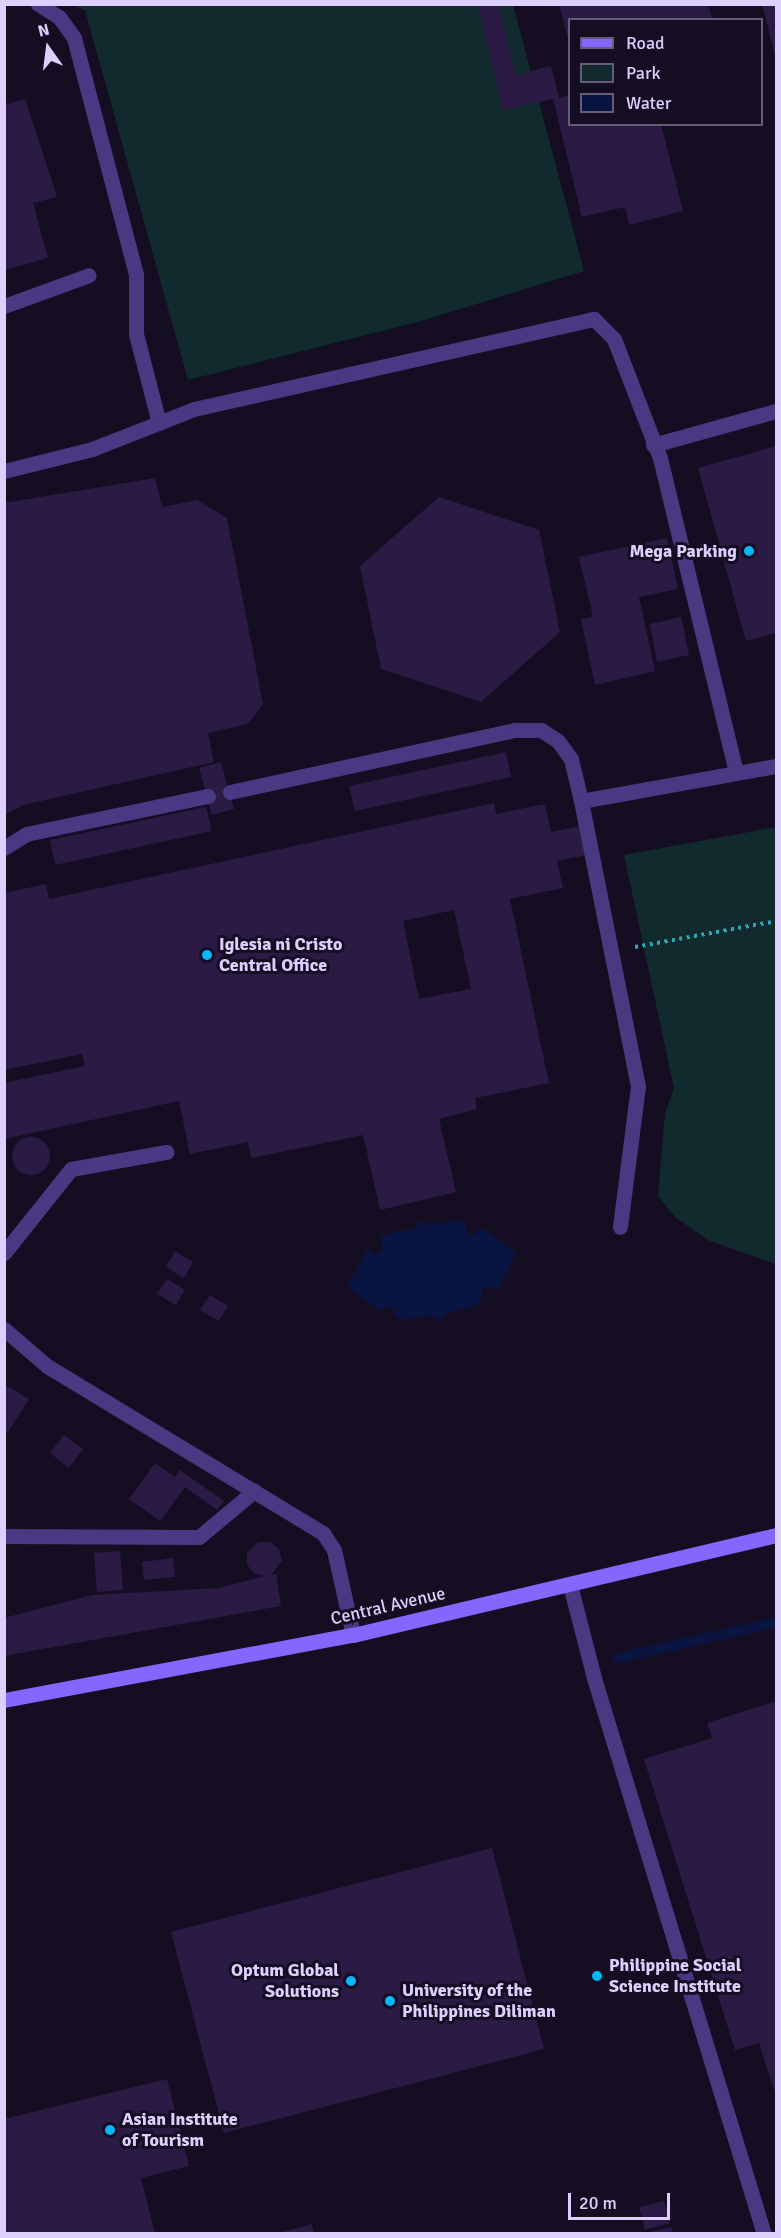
<!DOCTYPE html>
<style>
body{margin:0}
#map{position:relative;width:781px;height:2238px;overflow:hidden;background:#150e23;font-family:Signika,sans-serif}
div>[style]{position:absolute}
.green>*{inset:0;background:#112a2d}
.water>*{inset:0;background:#091441}
.stream>*{height:10px;margin:-5px;padding:0 5px;transform-origin:5px;border-radius:5px;background:#091441}
.building>*{inset:0;background:#2a1a44}
.round{border-radius:50%}
.path>*{height:4px;margin-top:-2px;transform-origin:0;background:repeating-linear-gradient(90deg,#2ea7b5 0 3px,transparent 0 7.5px)}
.service>*{height:15px;margin:-7.5px;padding:0 7.5px;transform-origin:7.5px;border-radius:7.5px;background:#483982}
.secondary>*{height:15px;margin:-7.5px;padding:0 7.5px;transform-origin:7.5px;border-radius:7.5px;background:#8467ff}
.dots>*{width:16px;height:16px;translate:-50% -50%;box-sizing:border-box;border:3px solid #150e23;border-radius:50%}
span{translate:-50% -50%;white-space:nowrap;text-align:center;line-height:1.15;-webkit-text-stroke:6px #150e23;paint-order:stroke}
.poi-label{font-size:18px;color:#ddd0ff;font-weight:700}
.right{translate:-100% -50%;text-align:right}
.left{translate:0 -50%;text-align:left}
.street-label{font-size:18px;color:#ddd0ff}
.frame{position:absolute;inset:0;border:6px solid #ddd0ff;pointer-events:none}
.legend{position:absolute;left:568px;top:18px;width:195px;height:108px;box-sizing:border-box;background:#150e23;border:2px solid #655c7b;margin:0;padding:8px 10px;list-style:none;font-size:18px;color:#ddd0ff}
.legend li{display:flex;align-items:center;gap:12px;height:30px}
.legend b{width:30px;border:2px solid #655c7b}
.north{position:absolute;left:18px;top:18px;width:60px;height:60px;-webkit-text-stroke:4px #150e23;paint-order:stroke;rotate:346deg;font-size:16px;font-weight:700;line-height:24px;text-align:center;color:#ddd0ff}
.north::after{content:'';display:block;margin:auto;width:21px;height:27px;background:#ddd0ff;clip-path:polygon(50% 0,100% 100%,50% 72%,0 100%)}
.scale{position:absolute;left:568px;top:2193px;width:102px;height:27px;box-sizing:border-box;border:3px solid #ddd0ff;border-top:0;padding-left:8px;font-size:18px;line-height:21px;white-space:nowrap;color:#ddd0ff;-webkit-text-stroke:4px #150e23;paint-order:stroke}
</style>
<div id="map">
<div class="green">
<div style="clip-path:polygon(72px 5px,513px 5px,584px 271px,421px 321px,188px 380px,85px 10px)"></div>
<div style="clip-path:polygon(776px 827px,776px 1264px,710px 1241px,675px 1217px,658px 1196px,665px 1114px,674px 1088px,624px 855px)"></div>
</div>
<div class="water">
<div style="clip-path:polygon(420px 1220px,427px 1225px,464px 1220px,467px 1232px,474px 1236px,479px 1230px,487px 1230px,516px 1253px,499px 1288px,483px 1288px,480px 1304px,446px 1314px,441px 1321px,431px 1316px,400px 1320px,394px 1315px,395px 1309px,385px 1306px,380px 1311px,347px 1287px,366px 1252px,370px 1250px,375px 1255px,383px 1249px,380px 1236px,415px 1228px)"></div>
</div>
<div class="stream">
<div style="left:618px;top:1658px;width:162px;rotate:-12.8deg"></div>
</div>
<div class="building">
<div style="clip-path:polygon(477px 4px,498px 4px,516px 75px,551px 66px,559px 98px,570px 95px,570px 124px,661px 124px,683px 211px,629px 225px,625px 207px,582px 217px,553px 99px,503px 110px)"></div>
<div style="clip-path:polygon(559px 4px,708px 4px,712px 20px,570px 20px,569px 43px)"></div>
<div style="clip-path:polygon(762px 4px,776px 4px,776px 60px)"></div>
<div style="clip-path:polygon(25px 99px,57px 197px,33px 203px,48px 258px,4px 270px,4px 105px)"></div>
<div style="clip-path:polygon(776px 446px,776px 633px,746px 641px,698px 468px)"></div>
<div style="clip-path:polygon(155px 478px,162px 507px,197px 500px,227px 518px,263px 704px,248px 724px,208px 733px,214px 762px,23px 805px,4px 815px,4px 503px)"></div>
<div style="clip-path:polygon(439px 497px,539px 530px,560px 632px,481px 702px,381px 669px,360px 566px)"></div>
<div style="clip-path:polygon(667px 538px,678px 589px,639px 597px,655px 671px,595px 685px,581px 619px,593px 617px,579px 557px)"></div>
<div style="clip-path:polygon(681px 617px,689px 655px,657px 662px,650px 624px)"></div>
<div style="clip-path:polygon(506px 752px,511px 777px,355px 811px,349px 786px)"></div>
<div style="clip-path:polygon(221px 762px,234px 809px,212px 815px,199px 768px)"></div>
<div style="clip-path:polygon(evenodd,494px 803px,496px 814px,545px 804px,551px 832px,581px 826px,587px 855px,557px 861px,563px 888px,510px 899px,549px 1083px,475px 1098px,477px 1109px,439px 1119px,456px 1192px,380px 1210px,363px 1135px,251px 1158px,248px 1142px,190px 1154px,179px 1101px,4px 1139px,4px 1083px,85px 1066px,82px 1054px,4px 1070px,4px 893px,46px 884px,49px 899px,494px 803px,454px 910px,471px 989px,419px 999px,403px 921px,454px 910px)"></div>
<div style="clip-path:polygon(206px 807px,212px 831px,55px 865px,50px 840px)"></div>
<div class="round" style="left:12px;top:1137px;width:38px;height:38px"></div>
<div style="clip-path:polygon(175px 1251px,193px 1262px,184px 1278px,166px 1267px)"></div>
<div style="clip-path:polygon(167px 1279px,185px 1290px,176px 1305px,157px 1294px)"></div>
<div style="clip-path:polygon(210px 1295px,228px 1306px,219px 1321px,200px 1310px)"></div>
<div style="clip-path:polygon(4px 1384px,29px 1399px,8px 1432px,4px 1430px)"></div>
<div style="clip-path:polygon(64px 1435px,83px 1449px,69px 1468px,50px 1453px)"></div>
<div style="clip-path:polygon(155px 1463px,175px 1477px,180px 1470px,224px 1501px,217px 1510px,185px 1487px,160px 1521px,129px 1499px)"></div>
<div style="clip-path:polygon(258px 1542px,270px 1542px,279px 1549px,282px 1561px,271px 1575px,276px 1574px,281px 1606px,4px 1656px,4px 1618px,92px 1595px,219px 1588px,265px 1576px,253px 1573px,247px 1564px,247px 1553px)"></div>
<div style="clip-path:polygon(120px 1551px,123px 1590px,97px 1592px,94px 1553px)"></div>
<div style="clip-path:polygon(173px 1558px,175px 1577px,144px 1580px,142px 1562px)"></div>
<div style="clip-path:polygon(776px 1701px,776px 2089px,774px 2090px,759px 2043px,735px 2050px,644px 1759px,712px 1738px,707px 1723px)"></div>
<div style="clip-path:polygon(492px 1848px,544px 2049px,224px 2133px,171px 1932px)"></div>
<div style="clip-path:polygon(167px 2079px,189px 2166px,141px 2178px,155px 2234px,4px 2234px,4px 2119px)"></div>
<div style="clip-path:polygon(664px 2201px,670px 2223px,645px 2230px,639px 2207px)"></div>
<div style="clip-path:polygon(312px 2224px,314px 2234px,278px 2234px,278px 2233px)"></div>
<div style="clip-path:polygon(671px 2227px,673px 2234px,646px 2234px,646px 2233px)"></div>
</div>
<div class="path">
<div style="left:635px;top:947px;width:143px;rotate:-10.4deg"></div>
</div>
<div class="service">
<div style="left:38px;top:4px;width:25px;rotate:32deg"></div>
<div style="left:59px;top:17px;width:26px;rotate:54deg"></div>
<div style="left:74px;top:38px;width:245px;rotate:75.3deg"></div>
<div style="left:136px;top:275px;width:59px;rotate:90deg"></div>
<div style="left:136px;top:334px;width:92px;rotate:75.5deg"></div>
<div style="left:4px;top:306px;width:90px;rotate:-20deg"></div>
<div style="left:653px;top:445px;width:128px;rotate:-15.5deg"></div>
<div style="left:4px;top:471px;width:91px;rotate:-14deg"></div>
<div style="left:92px;top:449px;width:110px;rotate:-21.4deg"></div>
<div style="left:194px;top:409px;width:410px;rotate:-12.7deg"></div>
<div style="left:594px;top:319px;width:28px;rotate:45deg"></div>
<div style="left:614px;top:339px;width:128px;rotate:68.9deg"></div>
<div style="left:660px;top:458px;width:324px;rotate:76.4deg"></div>
<div style="left:230px;top:792px;width:292px;rotate:-12.3deg"></div>
<div style="left:515px;top:730px;width:26px"></div>
<div style="left:541px;top:730px;width:20px;rotate:33deg"></div>
<div style="left:558px;top:741px;width:22px;rotate:54deg"></div>
<div style="left:571px;top:759px;width:43px;rotate:76.6deg"></div>
<div style="left:581px;top:801px;width:291px;rotate:78.7deg"></div>
<div style="left:638px;top:1086px;width:142px;rotate:97.3deg"></div>
<div style="left:581px;top:801px;width:198px;rotate:-10.2deg"></div>
<div style="left:4px;top:848px;width:26px;rotate:-32deg"></div>
<div style="left:26px;top:834px;width:186px;rotate:-11.8deg"></div>
<div style="left:4px;top:1253px;width:107px;rotate:-51.4deg"></div>
<div style="left:71px;top:1169px;width:97px;rotate:-10.1deg"></div>
<div style="left:4px;top:1329px;width:57px;rotate:40.7deg"></div>
<div style="left:47px;top:1366px;width:323px;rotate:31.2deg"></div>
<div style="left:323px;top:1533px;width:20px;rotate:57deg"></div>
<div style="left:334px;top:1550px;width:87px;rotate:77.4deg"></div>
<div style="left:4px;top:1536px;width:195px;rotate:0.3deg"></div>
<div style="left:199px;top:1537px;width:72px;rotate:-39.9deg"></div>
<div style="left:570px;top:1585px;width:96px;rotate:75.5deg"></div>
<div style="left:594px;top:1678px;width:581px;rotate:73deg"></div>
</div>
<div class="secondary">
<div style="left:4px;top:1700px;width:355px;rotate:-10.6deg"></div>
<div style="left:353px;top:1635px;width:435px;rotate:-13.3deg"></div>
</div>
<div class="dots">
<div style="left:749px;top:551px;background:#00b8fb"></div>
<div style="left:207px;top:955px;background:#00b8fb"></div>
<div style="left:597px;top:1976px;background:#00b8fb"></div>
<div style="left:351px;top:1981px;background:#00b8fb"></div>
<div style="left:390px;top:2001px;background:#00b8fb"></div>
<div style="left:110px;top:2130px;background:#00b8fb"></div>
</div>
<div class="poi-label">
<span class="right" style="left:737px;top:551px">Mega Parking</span>
<span class="left" style="left:219px;top:955px">Iglesia ni Cristo<br>Central Office</span>
<span class="left" style="left:609px;top:1976px">Philippine Social<br>Science Institute</span>
<span class="right" style="left:339px;top:1981px">Optum Global<br>Solutions</span>
<span class="left" style="left:402px;top:2001px">University of the<br>Philippines Diliman</span>
<span class="left" style="left:122px;top:2130px">Asian Institute<br>of Tourism</span>
</div>
<div class="street-label">
<span style="left:388px;top:1606px;rotate:-13deg">Central Avenue</span>
</div>
<div class="frame"></div>
<ul class="legend">
<li><b style="height:8px;background:#8467ff"></b>Road</li>
<li><b style="height:16px;background:#112a2d"></b>Park</li>
<li><b style="height:16px;background:#091441"></b>Water</li>
</ul>
<div class="north">N</div>
<div class="scale">20 m</div>
</div>
